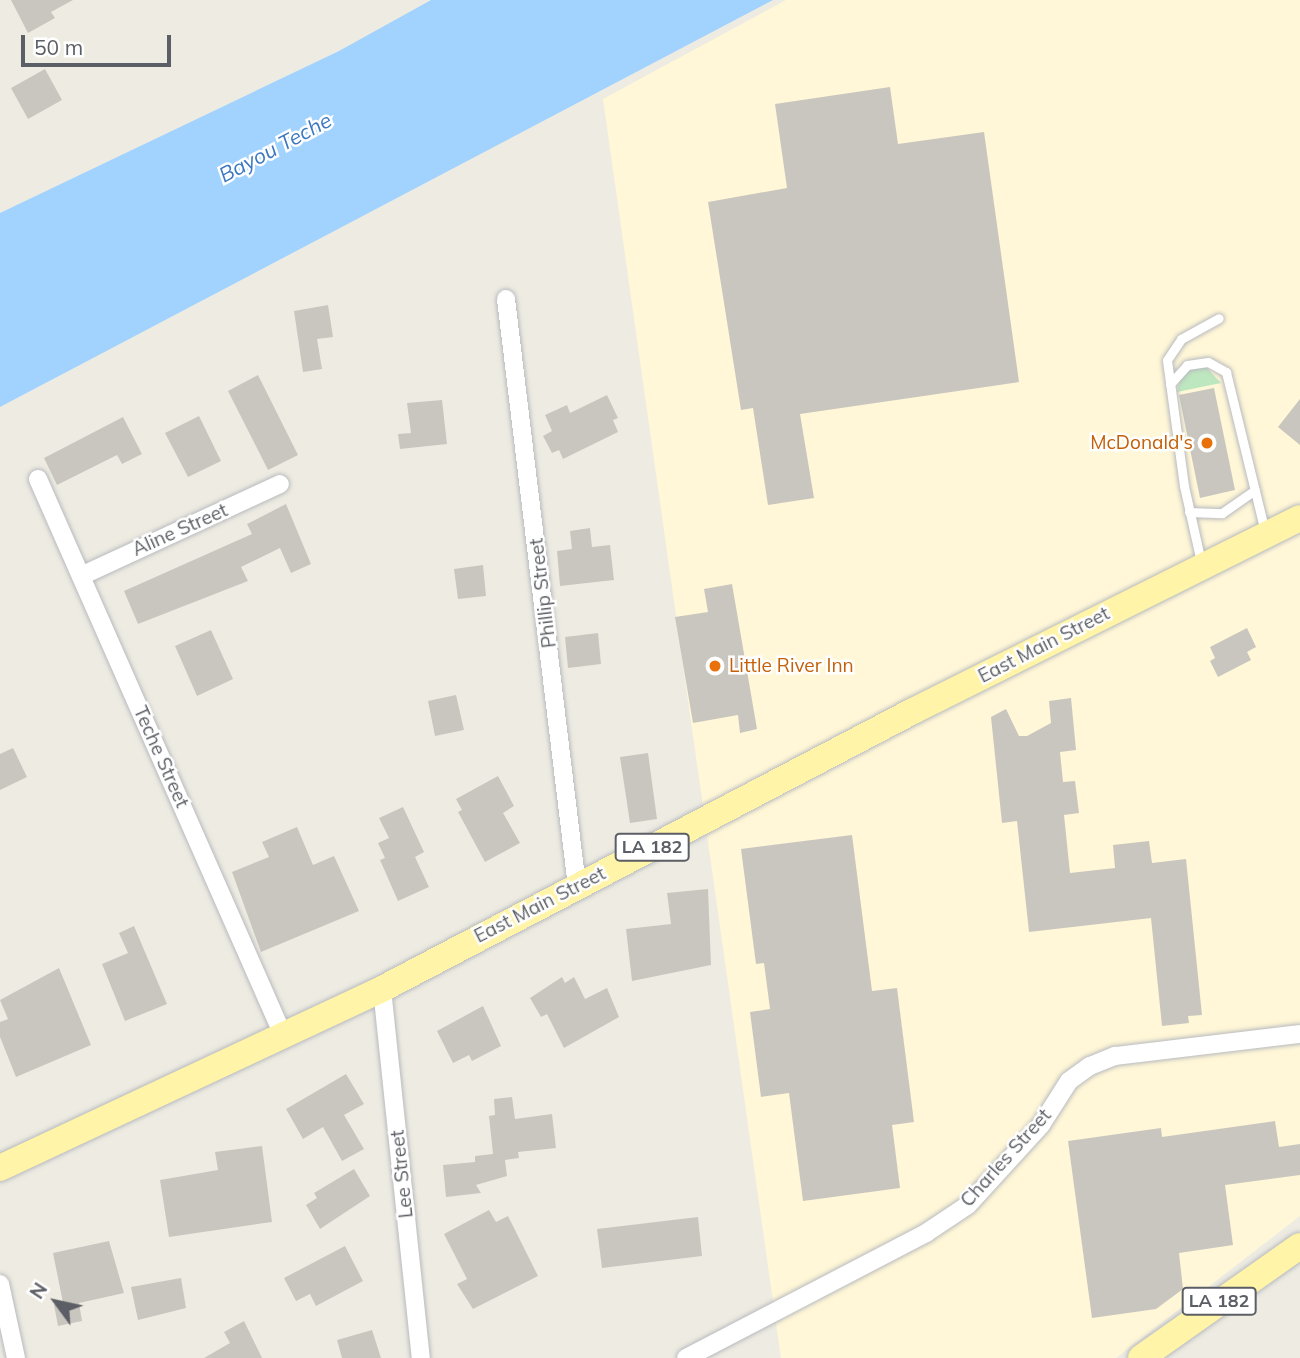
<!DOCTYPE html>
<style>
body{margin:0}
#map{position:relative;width:1300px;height:1358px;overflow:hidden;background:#eeece2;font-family:Mulish,sans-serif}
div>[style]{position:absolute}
.commercial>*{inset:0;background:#fff7d7}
.green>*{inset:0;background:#bde7bf}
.water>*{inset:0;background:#a2d3ff}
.building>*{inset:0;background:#c9c6bf}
.roads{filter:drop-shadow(0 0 2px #b8babf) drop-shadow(0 0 2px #b8babf)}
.service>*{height:9px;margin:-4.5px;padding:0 4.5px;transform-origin:4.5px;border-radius:4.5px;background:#fff}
.minor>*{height:18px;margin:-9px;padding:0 9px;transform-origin:9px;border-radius:9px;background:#fff}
.primary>*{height:26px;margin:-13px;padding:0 13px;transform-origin:13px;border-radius:13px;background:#fff4a7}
.dots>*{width:19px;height:19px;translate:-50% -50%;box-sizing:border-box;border:4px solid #fff;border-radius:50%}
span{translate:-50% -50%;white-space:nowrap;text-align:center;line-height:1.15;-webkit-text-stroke:5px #fff;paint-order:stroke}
.shield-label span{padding:2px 5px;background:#fff;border:2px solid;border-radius:5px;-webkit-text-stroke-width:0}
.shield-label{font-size:18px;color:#5b5e64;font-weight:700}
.food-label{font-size:19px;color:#c56008}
.right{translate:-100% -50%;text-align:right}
.left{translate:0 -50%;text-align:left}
.street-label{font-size:19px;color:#5b5e64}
.water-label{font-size:21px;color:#3c77c0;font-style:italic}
.north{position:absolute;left:21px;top:1267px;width:70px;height:70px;-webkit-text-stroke:5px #fff;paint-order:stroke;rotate:303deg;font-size:19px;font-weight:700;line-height:28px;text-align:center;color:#5b5e64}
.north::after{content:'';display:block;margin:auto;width:24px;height:32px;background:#5b5e64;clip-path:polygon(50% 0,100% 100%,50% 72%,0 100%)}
.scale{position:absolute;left:21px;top:35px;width:150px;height:32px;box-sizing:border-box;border:4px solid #5b5e64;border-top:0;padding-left:9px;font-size:21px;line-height:24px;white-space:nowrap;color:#5b5e64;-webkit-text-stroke:5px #fff;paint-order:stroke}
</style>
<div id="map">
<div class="commercial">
<div style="clip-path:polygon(786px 0,1300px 0,1300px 1216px,1116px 1358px,781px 1358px,603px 99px)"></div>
</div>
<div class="green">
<div style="clip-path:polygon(1205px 366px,1221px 383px,1177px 392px,1180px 379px,1190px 369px)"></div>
</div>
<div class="water">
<div style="clip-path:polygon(431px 0,773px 0,0 407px,0 213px,339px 51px)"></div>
</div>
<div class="building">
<div style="clip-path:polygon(11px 0,73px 0,51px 12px,55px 18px,28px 33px)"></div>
<div style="clip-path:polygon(45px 69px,62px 100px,28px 119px,11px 88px)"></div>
<div style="clip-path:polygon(890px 87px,898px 144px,984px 132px,1019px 382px,800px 414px,814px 498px,768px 505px,753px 408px,741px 410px,708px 202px,787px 188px,775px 104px)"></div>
<div style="clip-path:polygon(328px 305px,333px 337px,317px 339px,322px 369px,303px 372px,294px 311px)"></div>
<div style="clip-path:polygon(258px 375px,298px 455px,268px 470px,228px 391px)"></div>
<div style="clip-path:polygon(1214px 388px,1235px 490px,1200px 498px,1179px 395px)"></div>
<div style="clip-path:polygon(607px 395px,618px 418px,613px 420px,618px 432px,563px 459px,559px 450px,552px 453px,543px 436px,552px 431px,545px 415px,567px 405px,570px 413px)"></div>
<div style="clip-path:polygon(1300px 399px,1300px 445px,1278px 427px)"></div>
<div style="clip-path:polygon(442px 400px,447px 444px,400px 449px,398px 434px,411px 433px,407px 403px)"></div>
<div style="clip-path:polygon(199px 416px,221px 461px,188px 477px,165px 433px)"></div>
<div style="clip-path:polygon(123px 417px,142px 454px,122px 464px,117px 455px,57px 485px,44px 458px)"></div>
<div style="clip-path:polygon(286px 504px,311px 564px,291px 573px,280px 548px,241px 567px,248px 581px,138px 624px,124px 591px,252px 534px,247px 524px)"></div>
<div style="clip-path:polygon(590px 528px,592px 547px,610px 545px,614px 580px,560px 586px,557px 551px,572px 549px,570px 531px)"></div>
<div style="clip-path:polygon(483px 565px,486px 596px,458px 599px,454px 569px)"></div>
<div style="clip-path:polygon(732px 584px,757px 729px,740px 733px,738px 715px,693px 723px,675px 617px,708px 612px,704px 589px)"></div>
<div style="clip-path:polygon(1247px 628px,1256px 647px,1247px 652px,1251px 660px,1218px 677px,1210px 661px,1215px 658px,1210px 647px)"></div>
<div style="clip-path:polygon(211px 630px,233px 679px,197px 696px,175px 646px)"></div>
<div style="clip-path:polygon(598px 633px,601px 664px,568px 668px,565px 637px)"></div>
<div style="clip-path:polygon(456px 695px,464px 730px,435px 736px,428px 701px)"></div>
<div style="clip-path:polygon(1071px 698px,1076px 750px,1060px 752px,1063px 782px,1075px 781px,1079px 813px,1064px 815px,1070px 873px,1115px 868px,1113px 845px,1149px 841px,1152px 863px,1186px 859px,1202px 1015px,1188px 1016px,1189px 1023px,1162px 1026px,1151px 918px,1029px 932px,1017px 821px,1002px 823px,991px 717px,1006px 709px,1019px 736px,1027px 736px,1051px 723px,1049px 701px)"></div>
<div style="clip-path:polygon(13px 748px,27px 777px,0 790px,0 754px)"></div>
<div style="clip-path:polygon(648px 753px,657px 819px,630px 823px,620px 757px)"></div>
<div style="clip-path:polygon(498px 776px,514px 806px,503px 813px,520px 843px,485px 862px,458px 812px,462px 810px,456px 799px)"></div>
<div style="clip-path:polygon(403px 807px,424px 852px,415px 857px,429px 887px,398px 901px,380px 860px,385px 858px,378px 843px,389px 838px,379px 818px)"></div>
<div style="clip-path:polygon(297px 827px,313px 865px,334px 856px,359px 911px,261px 952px,232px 872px,269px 857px,262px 842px)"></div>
<div style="clip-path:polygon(852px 835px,872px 991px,897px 988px,914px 1122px,892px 1125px,900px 1188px,803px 1201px,789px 1093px,761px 1097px,750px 1012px,770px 1009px,764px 963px,756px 964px,741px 849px)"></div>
<div style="clip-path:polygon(708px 889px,711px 965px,632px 981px,626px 929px,671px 924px,667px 893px)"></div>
<div style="clip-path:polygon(134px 926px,167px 1004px,125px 1021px,102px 964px,128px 953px,119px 933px)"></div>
<div style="clip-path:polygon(59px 968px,91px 1045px,16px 1077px,0 1037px,0 1022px,8px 1019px,0 1000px)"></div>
<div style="clip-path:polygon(562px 977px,565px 983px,574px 977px,585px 999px,607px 988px,619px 1017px,564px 1048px,547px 1014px,541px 1017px,530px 998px)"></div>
<div style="clip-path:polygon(483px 1006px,501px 1046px,472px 1061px,469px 1055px,453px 1063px,437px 1031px)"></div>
<div style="clip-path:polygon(346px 1074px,364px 1104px,344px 1115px,364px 1149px,342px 1161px,323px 1127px,303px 1139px,286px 1109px)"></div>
<div style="clip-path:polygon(512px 1097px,515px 1119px,552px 1114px,556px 1148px,518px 1152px,519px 1158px,505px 1160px,507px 1176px,476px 1185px,481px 1193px,446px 1197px,443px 1165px,475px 1162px,475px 1156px,493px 1154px,489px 1116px,495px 1115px,494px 1099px)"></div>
<div style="clip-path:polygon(1275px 1121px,1279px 1147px,1300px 1144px,1300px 1175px,1225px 1185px,1233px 1245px,1179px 1253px,1183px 1289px,1156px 1309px,1092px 1318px,1068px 1141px,1161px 1128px,1162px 1137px)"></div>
<div style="clip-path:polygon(262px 1146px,272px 1222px,169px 1237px,160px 1180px,218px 1170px,215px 1152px)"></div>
<div style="clip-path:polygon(354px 1169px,370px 1196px,320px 1229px,306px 1205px,317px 1198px,314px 1193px)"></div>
<div style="clip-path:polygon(489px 1210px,496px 1222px,508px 1216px,538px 1276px,473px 1309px,457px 1284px,467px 1279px,444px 1234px)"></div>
<div style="clip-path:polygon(698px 1217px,702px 1256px,602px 1268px,597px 1229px)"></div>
<div style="clip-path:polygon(109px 1241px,124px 1293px,79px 1303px,82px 1321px,58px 1326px,54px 1305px,63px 1303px,53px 1253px)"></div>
<div style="clip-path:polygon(345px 1246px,363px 1281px,316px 1306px,310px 1294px,296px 1301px,284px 1278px)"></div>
<div style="clip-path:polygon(181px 1278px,186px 1308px,138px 1320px,131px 1287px)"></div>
<div style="clip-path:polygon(244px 1321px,262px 1358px,204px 1358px,230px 1343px,224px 1332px)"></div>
<div style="clip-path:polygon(372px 1330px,381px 1358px,342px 1358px,337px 1340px)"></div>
</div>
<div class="roads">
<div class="service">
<div style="left:1170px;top:384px;width:25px;rotate:-48deg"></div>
<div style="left:1187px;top:365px;width:21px;rotate:-8deg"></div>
<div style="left:1208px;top:362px;width:21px;rotate:29deg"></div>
<div style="left:1226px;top:372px;width:165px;rotate:76.3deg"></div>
<div style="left:1189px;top:512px;width:33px;rotate:2deg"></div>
<div style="left:1222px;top:513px;width:40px;rotate:-34.9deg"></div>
<div style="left:1201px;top:562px;width:78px;rotate:-102.6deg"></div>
<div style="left:1184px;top:486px;width:127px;rotate:-97.7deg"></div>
<div style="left:1167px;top:360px;width:25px;rotate:-56deg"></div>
<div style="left:1181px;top:339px;width:43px;rotate:-28.9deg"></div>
</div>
<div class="minor">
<div style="left:506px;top:299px;width:592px;rotate:83.11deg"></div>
<div style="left:38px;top:479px;width:608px;rotate:66.22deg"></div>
<div style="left:81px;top:576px;width:219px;rotate:-24.8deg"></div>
<div style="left:382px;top:989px;width:371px;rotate:84deg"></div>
<div style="left:0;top:1284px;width:76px;rotate:77.8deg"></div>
<div style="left:686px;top:1358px;width:271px;rotate:-27.5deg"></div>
<div style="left:926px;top:1233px;width:50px;rotate:-33.7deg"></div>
<div style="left:968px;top:1205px;width:108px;rotate:-47.6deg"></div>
<div style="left:1041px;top:1125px;width:52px;rotate:-57.5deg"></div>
<div style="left:1069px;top:1081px;width:26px;rotate:-36deg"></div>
<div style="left:1090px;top:1066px;width:27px;rotate:-22deg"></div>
<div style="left:1115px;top:1056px;width:186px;rotate:-6.8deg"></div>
</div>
<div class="primary">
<div style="left:0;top:1168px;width:422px;rotate:-25.1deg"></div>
<div style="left:382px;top:989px;width:599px;rotate:-27.63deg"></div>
<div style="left:913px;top:711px;width:432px;rotate:-26.5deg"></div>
<div style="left:1141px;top:1358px;width:194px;rotate:-35.2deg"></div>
</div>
</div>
<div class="dots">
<div style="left:1207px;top:443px;background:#e8710a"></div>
<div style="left:715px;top:666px;background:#e8710a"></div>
</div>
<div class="shield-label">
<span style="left:652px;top:847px">LA 182</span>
<span style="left:1219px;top:1301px">LA 182</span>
</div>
<div class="food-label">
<span class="right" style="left:1193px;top:443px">McDonald's</span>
<span class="left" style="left:729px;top:666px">Little River Inn</span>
</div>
<div class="street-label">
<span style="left:180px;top:530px;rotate:-24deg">Aline Street</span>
<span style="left:543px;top:593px;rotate:-97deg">Phillip Street</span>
<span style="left:1044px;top:645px;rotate:-27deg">East Main Street</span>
<span style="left:161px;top:757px;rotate:66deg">Teche Street</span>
<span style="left:540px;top:905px;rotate:-27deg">East Main Street</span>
<span style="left:1006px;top:1158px;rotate:-48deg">Charles Street</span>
<span style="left:402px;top:1174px;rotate:-96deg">Lee Street</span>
</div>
<div class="water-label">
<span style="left:275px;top:147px;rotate:-28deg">Bayou Teche</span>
</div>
<div class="north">N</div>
<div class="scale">50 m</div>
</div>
